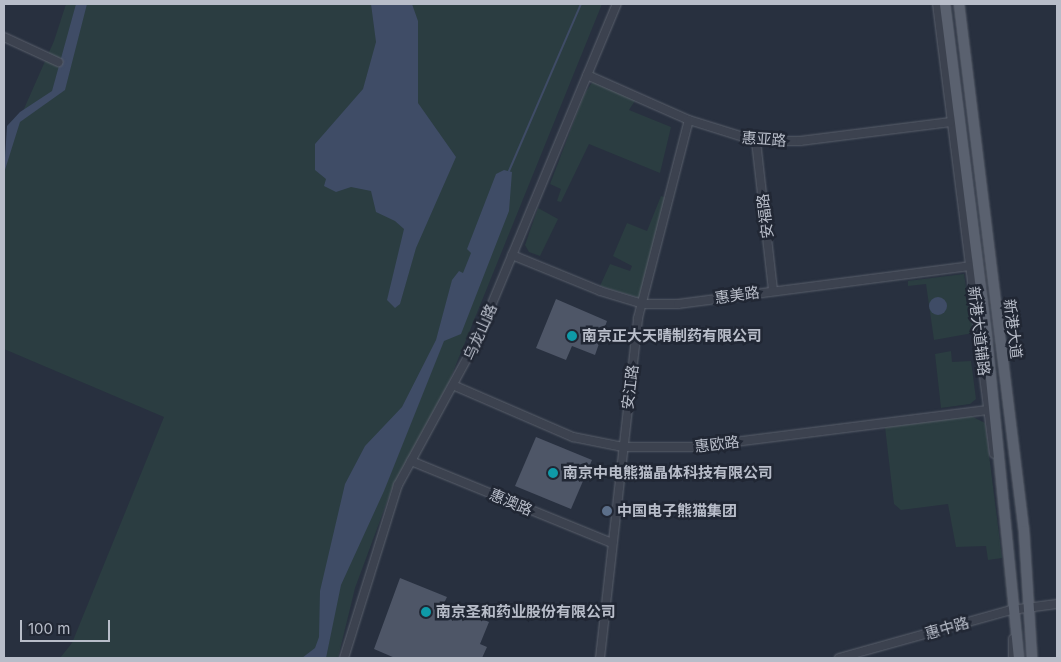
<!DOCTYPE html>
<meta charset="utf-8">
<style>
body{margin:0}
#map{position:relative;width:1061px;height:662px;overflow:hidden;background:#28303f;font-family:Inter,"Noto Sans SC",sans-serif}
div>[style]{position:absolute}
.green>*{inset:0;background:#2b3d41}
.water>*{inset:0;background:#3f4c66}
.round{border-radius:50%}
.stream>*{height:2px;margin:-1px;padding:0 1px;transform-origin:1px;border-radius:1px;background:#3f4c66}
.building>*{inset:0;background:#4e5667}
.roads{filter:drop-shadow(0 0 1px #5a606c) drop-shadow(0 0 1px #5a606c)}
.minor>*{height:8px;margin:-4px;padding:0 4px;transform-origin:4px;border-radius:4px;background:#3c424f}
.major>*{height:10px;margin:-5px;padding:0 5px;transform-origin:5px;border-radius:5px;background:#5a616f}
.dots>*{width:14px;height:14px;translate:-50% -50%;box-sizing:border-box;border:2px solid #212734;border-radius:50%}
span{translate:-50% -50%;white-space:nowrap;text-align:center;line-height:1.15;-webkit-text-stroke:5px #212734;paint-order:stroke}
.street-label{font-size:15px;color:#b8bdc9}
.poi-label{font-size:15px;color:#b8bdc9;font-weight:700}
.left{translate:0 -50%;text-align:left}
.frame{position:absolute;inset:0;border:5px solid #b8bdc9;pointer-events:none}
.scale{position:absolute;left:20px;top:620px;width:90px;height:22px;box-sizing:border-box;border:2px solid #b8bdc9;border-top:0;padding-left:6px;font-size:15px;line-height:18px;white-space:nowrap;color:#b8bdc9;-webkit-text-stroke:4px #212734;paint-order:stroke}
</style>
<div id="map">
<div class="green">
<div style="clip-path:polygon(66px 4px,602px 4px,449px 382px,394px 483px,355px 588px,338px 658px,60px 658px,72px 643px,164px 417px,4px 349px,4px 154px,54px 41px)"></div>
<div style="clip-path:polygon(593px 81px,636px 99px,629px 110px,671px 127px,660px 173px,589px 144px,561px 202px,557px 201px,561px 189px,550px 184px,584px 95px)"></div>
<div style="clip-path:polygon(661px 196px,667px 198px,640px 298px,600px 286px,610px 264px,630px 271px,632px 266px,613px 256px,627px 223px,647px 231px)"></div>
<div style="clip-path:polygon(538px 208px,558px 219px,540px 256px,529px 252px,525px 245px)"></div>
<div style="clip-path:polygon(964px 274px,973px 333px,934px 340px,926px 284px,908px 286px,908px 281px)"></div>
<div style="clip-path:polygon(951px 351px,952px 362px,971px 361px,976px 399px,970px 404px,941px 408px,935px 354px)"></div>
<div style="clip-path:polygon(971px 416px,985px 423px,1002px 558px,988px 560px,986px 546px,956px 547px,948px 504px,901px 510px,894px 504px,885px 427px)"></div>
</div>
<div class="water">
<div style="clip-path:polygon(76px 4px,87px 4px,65px 90px,20px 122px,4px 173px,7px 126px,20px 112px,52px 91px)"></div>
<div style="clip-path:polygon(371px 4px,412px 4px,418px 21px,418px 103px,456px 157px,416px 248px,400px 304px,395px 308px,387px 300px,404px 229px,395px 221px,376px 212px,371px 191px,351px 187px,336px 192px,324px 186px,326px 179px,315px 170px,315px 144px,363px 89px,376px 42px)"></div>
<div style="clip-path:polygon(504px 170px,512px 172px,509px 211px,461px 334px,444px 341px,384px 491px,341px 585px,326px 658px,302px 658px,315px 648px,319px 637px,320px 591px,345px 484px,365px 446px,402px 407px,436px 340px,452px 280px,459px 271px,463px 273px,471px 253px,467px 249px,496px 174px)"></div>
<div class="round" style="left:929px;top:297px;width:18px;height:18px"></div>
</div>
<div class="stream">
<div style="left:509px;top:171px;width:182px;rotate:-66.7deg"></div>
</div>
<div class="building">
<div style="clip-path:polygon(556px 299px,607px 321px,595px 355px,572px 346px,566px 360px,536px 348px)"></div>
<div style="clip-path:polygon(536px 437px,592px 460px,571px 509px,515px 486px)"></div>
<div style="clip-path:polygon(400px 578px,447px 597px,444px 603px,489px 622px,480px 644px,487px 647px,482px 658px,395px 658px,374px 649px)"></div>
</div>
<div class="roads">
<div class="minor">
<div style="left:937px;top:4px;width:453px;rotate:82.8deg"></div>
<div style="left:4px;top:37px;width:60px;rotate:24.8deg"></div>
<div style="left:587px;top:75px;width:111px;rotate:23.8deg"></div>
<div style="left:689px;top:120px;width:70px;rotate:17.4deg"></div>
<div style="left:756px;top:141px;width:44px"></div>
<div style="left:800px;top:141px;width:152px;rotate:-7.2deg"></div>
<div style="left:756px;top:141px;width:150px;rotate:83.5deg"></div>
<div style="left:512px;top:255px;width:95px;rotate:22.2deg"></div>
<div style="left:600px;top:291px;width:45px;rotate:16.8deg"></div>
<div style="left:643px;top:304px;width:35px"></div>
<div style="left:678px;top:304px;width:294px;rotate:-7.4deg"></div>
<div style="left:455px;top:386px;width:129px;rotate:23.4deg"></div>
<div style="left:573px;top:437px;width:51px;rotate:11.3deg"></div>
<div style="left:623px;top:447px;width:72px"></div>
<div style="left:695px;top:447px;width:295px;rotate:-7.2deg"></div>
<div style="left:411px;top:461px;width:217px;rotate:22.2deg"></div>
<div style="left:1013px;top:639px;width:19px;rotate:90deg"></div>
<div style="left:344px;top:658px;width:181px;rotate:-72.7deg"></div>
<div style="left:398px;top:485px;width:163px;rotate:-61.4deg"></div>
<div style="left:476px;top:342px;width:366px;rotate:-67.4deg"></div>
<div style="left:600px;top:658px;width:342px;rotate:-83.6deg"></div>
<div style="left:638px;top:318px;width:204px;rotate:-75.6deg"></div>
<div style="left:839px;top:658px;width:179px;rotate:-15.6deg"></div>
<div style="left:1011px;top:610px;width:46px;rotate:-7.4deg"></div>
</div>
<div class="major">
<div style="left:945px;top:4px;width:337px;rotate:82.8deg"></div>
<div style="left:987px;top:338px;width:322px;rotate:84.3deg"></div>
<div style="left:959px;top:4px;width:531px;rotate:82.97deg"></div>
<div style="left:1024px;top:531px;width:127px;rotate:86.4deg"></div>
</div>
</div>
<div class="dots">
<div style="left:572px;top:336px;background:#0f9aa8"></div>
<div style="left:553px;top:473px;background:#0f9aa8"></div>
<div style="left:607px;top:511px;background:#5c6f8a"></div>
<div style="left:426px;top:612px;background:#0f9aa8"></div>
</div>
<div class="street-label">
<span style="left:764px;top:139px;rotate:4deg">惠亚路</span>
<span style="left:765px;top:216px;rotate:-97deg">安福路</span>
<span style="left:737px;top:295px;rotate:-8deg">惠美路</span>
<span style="left:1013px;top:329px;rotate:83deg">新港大道</span>
<span style="left:979px;top:331px;rotate:83deg">新港大道辅路</span>
<span style="left:480px;top:332px;rotate:-66deg">乌龙山路</span>
<span style="left:630px;top:387px;rotate:-83deg">安江路</span>
<span style="left:717px;top:444px;rotate:-7deg">惠欧路</span>
<span style="left:511px;top:502px;rotate:23deg">惠澳路</span>
<span style="left:947px;top:628px;rotate:-16deg">惠中路</span>
</div>
<div class="poi-label">
<span class="left" style="left:582px;top:336px">南京正大天晴制药有限公司</span>
<span class="left" style="left:563px;top:473px">南京中电熊猫晶体科技有限公司</span>
<span class="left" style="left:617px;top:511px">中国电子熊猫集团</span>
<span class="left" style="left:436px;top:612px">南京圣和药业股份有限公司</span>
</div>
<div class="frame"></div>
<div class="scale">100 m</div>
</div>
